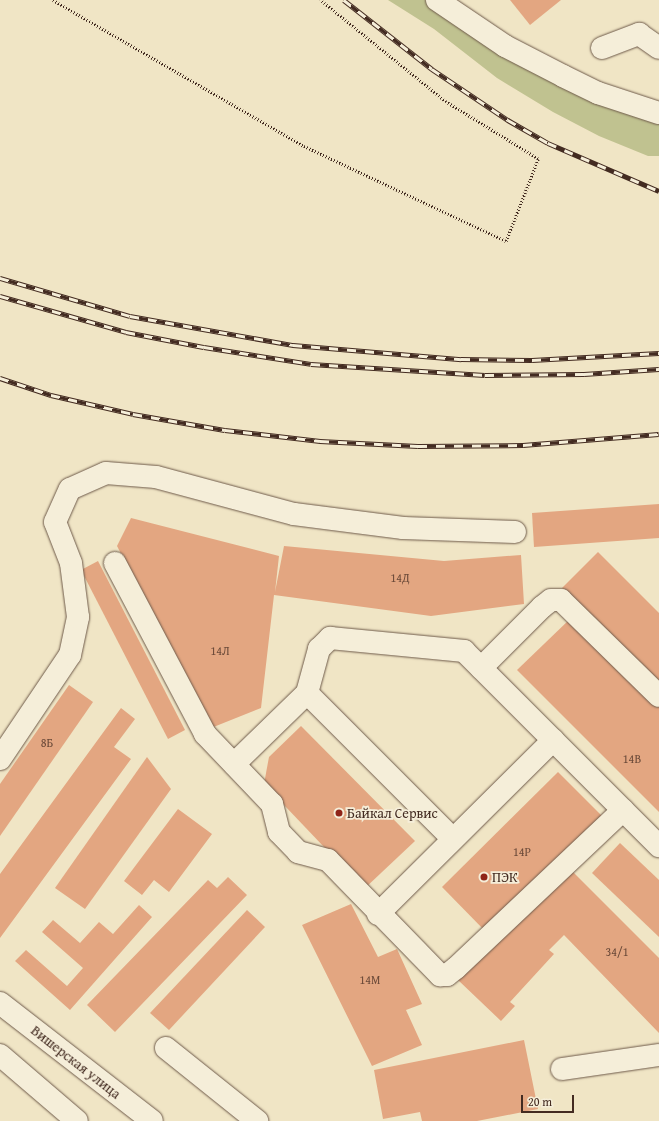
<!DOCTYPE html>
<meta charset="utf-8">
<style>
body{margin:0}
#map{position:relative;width:659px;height:1121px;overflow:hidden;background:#f0e5c5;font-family:"Gentium Book Plus",serif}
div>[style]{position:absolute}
.green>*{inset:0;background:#c0c290}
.building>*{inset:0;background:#e3a681}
.path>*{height:2.5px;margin-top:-1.25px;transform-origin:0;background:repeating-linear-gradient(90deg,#432b21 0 1px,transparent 0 3px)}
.roads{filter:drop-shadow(0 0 1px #6e5a4a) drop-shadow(0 0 1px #6e5a4a)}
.minor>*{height:22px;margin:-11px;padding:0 11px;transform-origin:11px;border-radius:11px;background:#f5eed9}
.rail>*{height:4.5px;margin-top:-2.25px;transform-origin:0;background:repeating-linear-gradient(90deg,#f5eed9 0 9px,#432b21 0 18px);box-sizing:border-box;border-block:1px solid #432b21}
.dots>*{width:11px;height:11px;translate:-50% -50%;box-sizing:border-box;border:2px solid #f5eed9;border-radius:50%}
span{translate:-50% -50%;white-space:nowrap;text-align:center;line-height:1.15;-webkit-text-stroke:3.5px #f5eed9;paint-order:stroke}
.number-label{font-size:12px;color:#6b4a39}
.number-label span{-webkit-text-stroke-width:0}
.poi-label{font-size:14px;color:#432b21}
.left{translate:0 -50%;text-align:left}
.street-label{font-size:14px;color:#432b21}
.scale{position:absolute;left:521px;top:1095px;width:53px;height:18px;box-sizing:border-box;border:2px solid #432b21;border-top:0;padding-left:5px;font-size:12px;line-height:14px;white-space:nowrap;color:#432b21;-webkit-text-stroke:3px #f5eed9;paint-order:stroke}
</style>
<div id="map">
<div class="green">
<div style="clip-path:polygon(388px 0,425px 0,467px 30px,659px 121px,659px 156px,648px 156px,599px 136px,553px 112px,497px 78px,434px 29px)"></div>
</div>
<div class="building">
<div style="clip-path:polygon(510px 0,561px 0,530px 25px)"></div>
<div style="clip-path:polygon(659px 504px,659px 538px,534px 547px,532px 513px)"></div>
<div style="clip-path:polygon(131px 518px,279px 556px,275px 592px,284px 546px,444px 561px,521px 555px,524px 604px,431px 616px,274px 595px,261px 708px,211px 728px,117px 546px)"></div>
<div style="clip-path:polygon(598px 552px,659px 613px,659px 685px,562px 588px)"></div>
<div style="clip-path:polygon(98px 561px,185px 730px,168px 739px,81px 570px)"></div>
<div style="clip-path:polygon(571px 618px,659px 706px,659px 812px,517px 670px)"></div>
<div style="clip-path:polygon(69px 685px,93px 702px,0 836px,0 784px)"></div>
<div style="clip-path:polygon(121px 708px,135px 719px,114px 747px,131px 759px,0 938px,0 874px)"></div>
<div style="clip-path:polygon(301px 726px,415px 841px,364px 889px,264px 784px,269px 757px)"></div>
<div style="clip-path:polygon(147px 757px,171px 789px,85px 909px,55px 888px)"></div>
<div style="clip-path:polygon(558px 772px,603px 817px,487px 933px,442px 887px)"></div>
<div style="clip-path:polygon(178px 809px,212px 834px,169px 892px,154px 880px,142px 895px,124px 881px)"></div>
<div style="clip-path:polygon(620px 843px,659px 880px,659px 937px,592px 873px)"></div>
<div style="clip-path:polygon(568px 867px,659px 958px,659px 1033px,564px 935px,549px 950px,554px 954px,510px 1002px,515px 1006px,501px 1021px,458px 980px)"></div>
<div style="clip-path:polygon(228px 877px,247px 895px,115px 1032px,87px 1005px,208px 880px,217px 888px)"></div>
<div style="clip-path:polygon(351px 904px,378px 957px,397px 949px,422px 1004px,406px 1010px,422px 1045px,372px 1066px,302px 925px)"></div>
<div style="clip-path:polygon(139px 905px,152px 917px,70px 1010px,15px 961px,26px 950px,67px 986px,83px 968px,42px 932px,53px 920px,80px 943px,99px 922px,113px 934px)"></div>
<div style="clip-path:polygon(247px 910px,265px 927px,169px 1030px,150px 1013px)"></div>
<div style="clip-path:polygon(524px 1040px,538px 1109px,477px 1121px,422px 1121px,420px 1112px,383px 1119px,374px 1070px)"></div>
</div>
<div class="path">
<div style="left:53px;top:0;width:290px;rotate:30.2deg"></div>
<div style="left:304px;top:146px;width:223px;rotate:25.2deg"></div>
<div style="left:506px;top:241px;width:88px;rotate:-68.7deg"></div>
<div style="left:538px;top:159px;width:108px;rotate:-148.2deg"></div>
<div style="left:446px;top:102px;width:162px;rotate:-141deg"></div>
</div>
<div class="roads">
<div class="minor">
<div style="left:437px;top:0;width:82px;rotate:34.1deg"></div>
<div style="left:505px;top:46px;width:65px;rotate:27.3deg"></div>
<div style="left:563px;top:76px;width:39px;rotate:26deg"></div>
<div style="left:598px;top:93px;width:64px;rotate:18.2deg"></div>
<div style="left:602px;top:48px;width:40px;rotate:-21deg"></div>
<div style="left:639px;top:34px;width:24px;rotate:35deg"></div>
<div style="left:115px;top:563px;width:193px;rotate:62.2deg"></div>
<div style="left:205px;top:734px;width:97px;rotate:46.3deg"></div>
<div style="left:272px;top:804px;width:29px;rotate:76deg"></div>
<div style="left:279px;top:832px;width:28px;rotate:46deg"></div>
<div style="left:298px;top:852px;width:31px;rotate:15deg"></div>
<div style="left:328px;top:860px;width:161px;rotate:45.8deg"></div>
<div style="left:440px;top:975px;width:7px"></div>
<div style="left:447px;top:975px;width:11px;rotate:-38deg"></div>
<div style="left:456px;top:968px;width:230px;rotate:-43.4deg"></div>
<div style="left:481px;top:668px;width:86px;rotate:-45deg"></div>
<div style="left:542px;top:607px;width:11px;rotate:-38deg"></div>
<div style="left:551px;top:600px;width:10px"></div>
<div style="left:561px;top:600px;width:137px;rotate:44.4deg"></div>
<div style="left:307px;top:693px;width:206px;rotate:45deg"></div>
<div style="left:0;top:759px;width:125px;rotate:-56.1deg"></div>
<div style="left:70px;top:655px;width:39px;rotate:-78deg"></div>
<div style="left:78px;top:617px;width:54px;rotate:-97.4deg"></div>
<div style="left:71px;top:563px;width:44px;rotate:-111.3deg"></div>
<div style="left:55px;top:522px;width:36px;rotate:-66deg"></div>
<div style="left:70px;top:489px;width:39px;rotate:-24deg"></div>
<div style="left:106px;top:473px;width:50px;rotate:4.6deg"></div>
<div style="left:156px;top:477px;width:143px;rotate:15deg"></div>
<div style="left:294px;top:514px;width:110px;rotate:7.3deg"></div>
<div style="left:403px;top:528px;width:112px;rotate:2deg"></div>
<div style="left:234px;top:764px;width:102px;rotate:-44.2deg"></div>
<div style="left:307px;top:693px;width:46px;rotate:-74.7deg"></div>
<div style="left:319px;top:649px;width:16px;rotate:-45deg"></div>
<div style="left:330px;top:638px;width:135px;rotate:5.5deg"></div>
<div style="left:464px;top:651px;width:276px;rotate:45deg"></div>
<div style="left:378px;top:914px;width:247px;rotate:-44.8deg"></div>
<div style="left:0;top:1003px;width:192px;rotate:37.8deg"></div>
<div style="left:166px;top:1048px;width:117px;rotate:38.7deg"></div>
<div style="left:0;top:1055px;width:101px;rotate:40.6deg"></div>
<div style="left:562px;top:1069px;width:98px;rotate:-8.2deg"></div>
</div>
</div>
<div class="rail">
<div style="left:344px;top:0;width:112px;rotate:38.1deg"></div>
<div style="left:432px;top:69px;width:92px;rotate:33.9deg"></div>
<div style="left:508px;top:120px;width:46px;rotate:29.9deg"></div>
<div style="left:548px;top:143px;width:121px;rotate:23.4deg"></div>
<div style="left:0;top:278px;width:135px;rotate:16.3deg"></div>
<div style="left:130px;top:316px;width:166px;rotate:10.1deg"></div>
<div style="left:293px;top:345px;width:169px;rotate:4.8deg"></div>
<div style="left:461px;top:359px;width:71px;rotate:0.8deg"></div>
<div style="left:532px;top:360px;width:127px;rotate:-3.2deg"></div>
<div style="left:0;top:296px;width:131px;rotate:15.9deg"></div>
<div style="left:126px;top:332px;width:79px;rotate:10.9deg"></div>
<div style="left:204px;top:347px;width:108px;rotate:9deg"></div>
<div style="left:311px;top:364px;width:174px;rotate:3.6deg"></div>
<div style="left:485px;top:375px;width:99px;rotate:-0.6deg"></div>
<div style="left:584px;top:374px;width:75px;rotate:-3.8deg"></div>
<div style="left:0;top:378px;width:54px;rotate:18.4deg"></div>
<div style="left:51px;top:395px;width:84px;rotate:13deg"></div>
<div style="left:133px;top:414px;width:93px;rotate:9.9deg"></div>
<div style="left:225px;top:430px;width:96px;rotate:6.6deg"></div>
<div style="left:320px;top:441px;width:98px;rotate:2.9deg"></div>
<div style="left:418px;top:446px;width:105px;rotate:-0.5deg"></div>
<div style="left:523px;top:445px;width:136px;rotate:-4.6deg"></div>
</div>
<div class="dots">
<div style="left:339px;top:813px;background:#8f2418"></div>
<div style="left:484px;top:877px;background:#8f2418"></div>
</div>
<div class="number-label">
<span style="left:400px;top:578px">14Д</span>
<span style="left:220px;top:651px">14Л</span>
<span style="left:47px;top:743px">8Б</span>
<span style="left:632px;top:759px">14В</span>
<span style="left:522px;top:852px">14Р</span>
<span style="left:617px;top:952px">34/1</span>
<span style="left:370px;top:980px">14М</span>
</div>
<div class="poi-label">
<span class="left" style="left:347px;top:813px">Байкал Сервис</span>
<span class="left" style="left:492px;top:877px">ПЭК</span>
</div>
<div class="street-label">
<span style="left:76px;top:1062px;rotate:38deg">Вишерская улица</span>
</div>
<div class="scale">20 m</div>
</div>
